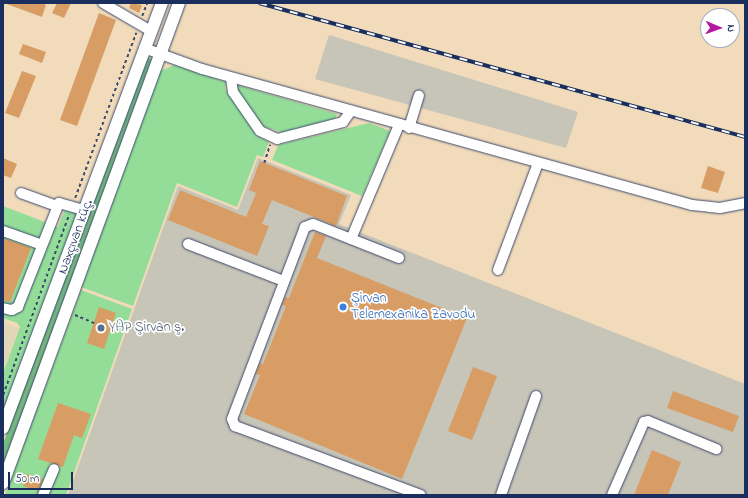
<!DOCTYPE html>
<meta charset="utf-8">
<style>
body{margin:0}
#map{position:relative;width:748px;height:498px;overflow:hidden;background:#f1dbbb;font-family:"Indie Flower",sans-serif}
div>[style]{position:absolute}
.built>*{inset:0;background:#e1d7b8}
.industrial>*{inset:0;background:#c7c4b8}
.green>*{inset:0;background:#94dd99}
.forest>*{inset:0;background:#77bc81}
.building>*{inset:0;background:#d89d64}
.path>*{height:1.5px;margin-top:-0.75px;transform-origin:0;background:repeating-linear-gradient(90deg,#3b496c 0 3px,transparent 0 6px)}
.roads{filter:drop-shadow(0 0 1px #3b496c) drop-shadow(0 0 1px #3b496c)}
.minor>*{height:10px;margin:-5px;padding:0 5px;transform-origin:5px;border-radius:5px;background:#fff}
.major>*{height:12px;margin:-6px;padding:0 6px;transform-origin:6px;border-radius:6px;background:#fff}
.rail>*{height:4px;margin-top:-2px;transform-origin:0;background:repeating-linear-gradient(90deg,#fff 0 8px,#1b2f5e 0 16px);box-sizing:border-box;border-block:1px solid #1b2f5e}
.dots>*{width:11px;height:11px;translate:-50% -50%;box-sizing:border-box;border:2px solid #fff;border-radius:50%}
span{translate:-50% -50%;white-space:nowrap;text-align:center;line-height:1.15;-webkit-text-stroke:3.5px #fff;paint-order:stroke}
.street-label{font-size:14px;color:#1b2f5e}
.shop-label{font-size:14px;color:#366cbe}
.left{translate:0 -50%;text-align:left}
.service-label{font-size:14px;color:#4e5e75}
.frame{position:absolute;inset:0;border:4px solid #1b2f5e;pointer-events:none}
.north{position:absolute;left:700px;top:8px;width:40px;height:40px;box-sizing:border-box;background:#fff;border:1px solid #a4acbf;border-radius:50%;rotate:92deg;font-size:11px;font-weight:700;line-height:16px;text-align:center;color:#1b2f5e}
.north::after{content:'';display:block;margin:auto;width:14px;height:18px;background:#b5179e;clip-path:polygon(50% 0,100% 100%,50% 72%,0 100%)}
.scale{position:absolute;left:8px;top:472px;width:65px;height:18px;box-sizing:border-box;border:2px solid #1b2f5e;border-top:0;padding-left:5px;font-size:12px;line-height:14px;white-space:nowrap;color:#1b2f5e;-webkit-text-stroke:3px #fff;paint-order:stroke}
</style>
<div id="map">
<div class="built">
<div style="clip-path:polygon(3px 322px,19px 328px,3px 371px)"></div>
</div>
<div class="industrial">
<div style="clip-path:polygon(329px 35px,578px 112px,566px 148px,315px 79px)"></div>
<div style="clip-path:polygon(258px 158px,351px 195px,339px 224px,745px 384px,745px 495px,68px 495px,178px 186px,238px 210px)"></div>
</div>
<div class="green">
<div style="clip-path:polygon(175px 65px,226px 82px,225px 89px,257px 136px,269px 142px,263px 157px,257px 155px,237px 207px,177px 183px,133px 306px,81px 287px,160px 71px)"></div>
<div style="clip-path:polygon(237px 85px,337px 114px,335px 119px,287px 134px,262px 126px,236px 89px)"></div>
<div style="clip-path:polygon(369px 123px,390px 131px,362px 196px,272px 160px,278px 145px)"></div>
<div style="clip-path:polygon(3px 206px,58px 227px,66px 207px,78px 212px,3px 412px,3px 373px,20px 327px,17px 323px,3px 318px)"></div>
<div style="clip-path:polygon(81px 290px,132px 309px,66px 495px,5px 495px)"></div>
</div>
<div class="forest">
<div style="clip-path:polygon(145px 57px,152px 59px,3px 469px,3px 444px)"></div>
</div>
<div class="building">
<div style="clip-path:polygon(4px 3px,41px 3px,46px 5px,42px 17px)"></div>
<div style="clip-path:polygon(57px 3px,71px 3px,64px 18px,52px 13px)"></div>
<div style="clip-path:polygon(131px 3px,142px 5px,139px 13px,129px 8px)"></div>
<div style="clip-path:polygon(99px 13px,116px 20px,77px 126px,60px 120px)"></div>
<div style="clip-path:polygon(23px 44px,46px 52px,42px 63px,19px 54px)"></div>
<div style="clip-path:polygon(22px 71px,36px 76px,19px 118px,5px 113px)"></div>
<div style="clip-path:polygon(3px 158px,17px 164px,11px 178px,3px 175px)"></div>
<div style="clip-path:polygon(260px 161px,347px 196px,336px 226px,272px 200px,262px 224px,269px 226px,257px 256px,168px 220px,180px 190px,246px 217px,256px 193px,249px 190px)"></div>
<div style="clip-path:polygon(708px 166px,725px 172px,718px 193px,701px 188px)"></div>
<div style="clip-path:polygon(315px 232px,326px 236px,317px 258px,467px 318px,402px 479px,244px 414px,260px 375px,256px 374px,260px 363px,263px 364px,286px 306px,282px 305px,285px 297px,289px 298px)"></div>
<div style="clip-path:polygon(3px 238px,31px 248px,10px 302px,3px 300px)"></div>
<div style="clip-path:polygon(99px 307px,116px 313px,104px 349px,87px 343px)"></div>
<div style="clip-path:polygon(473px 367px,497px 376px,472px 440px,448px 431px)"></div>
<div style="clip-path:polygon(673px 391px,739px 416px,733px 432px,667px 408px)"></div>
<div style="clip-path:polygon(58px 403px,91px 414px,82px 438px,74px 435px,63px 467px,38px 459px)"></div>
<div style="clip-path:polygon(652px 450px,681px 462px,668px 495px,634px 495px)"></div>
<div style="clip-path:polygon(27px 474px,43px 479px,38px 491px,23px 486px)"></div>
</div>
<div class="path">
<div style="left:142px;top:16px;width:14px;rotate:-69deg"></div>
<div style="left:264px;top:163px;width:19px;rotate:-72deg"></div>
<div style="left:75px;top:198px;width:176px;rotate:-69.7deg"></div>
<div style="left:75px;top:315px;width:21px;rotate:23deg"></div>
<div style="left:3px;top:395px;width:192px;rotate:-69.9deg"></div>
</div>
<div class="roads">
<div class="minor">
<div style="left:103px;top:3px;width:56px;rotate:30.3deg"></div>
<div style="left:144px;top:48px;width:62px;rotate:19.9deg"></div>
<div style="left:202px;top:69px;width:509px;rotate:15.51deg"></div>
<div style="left:692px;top:205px;width:28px;rotate:6deg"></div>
<div style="left:720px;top:208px;width:25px;rotate:-11deg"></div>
<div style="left:231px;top:78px;width:14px;rotate:82deg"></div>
<div style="left:233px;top:92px;width:47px;rotate:55.3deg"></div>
<div style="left:260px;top:131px;width:19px;rotate:25deg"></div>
<div style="left:277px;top:139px;width:68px;rotate:-14.4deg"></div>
<div style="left:343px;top:122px;width:14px;rotate:-54deg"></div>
<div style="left:409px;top:128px;width:34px;rotate:-73deg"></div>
<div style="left:21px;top:193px;width:38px;rotate:20deg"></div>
<div style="left:3px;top:231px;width:41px;rotate:19.7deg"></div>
<div style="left:351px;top:239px;width:124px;rotate:-67.2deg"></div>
<div style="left:188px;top:244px;width:103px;rotate:21.1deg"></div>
<div style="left:399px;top:258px;width:92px;rotate:-158.4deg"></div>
<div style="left:313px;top:224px;width:9px;rotate:159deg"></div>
<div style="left:305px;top:227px;width:205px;rotate:110.8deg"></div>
<div style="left:232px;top:419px;width:8px;rotate:67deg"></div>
<div style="left:235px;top:426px;width:198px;rotate:20.4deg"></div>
<div style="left:498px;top:270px;width:114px;rotate:-69.5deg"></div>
<div style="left:3px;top:308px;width:9px;rotate:13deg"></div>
<div style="left:12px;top:310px;width:7px;rotate:-27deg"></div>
<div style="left:18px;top:307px;width:112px;rotate:-68.5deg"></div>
<div style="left:59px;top:203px;width:26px;rotate:16deg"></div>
<div style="left:43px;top:495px;width:28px;rotate:-67deg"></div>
<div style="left:501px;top:495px;width:105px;rotate:-70.5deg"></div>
<div style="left:612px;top:495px;width:80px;rotate:-66.3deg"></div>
<div style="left:644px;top:422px;width:4px;rotate:-14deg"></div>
<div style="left:648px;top:421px;width:74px;rotate:22.4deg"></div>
</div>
<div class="major">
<div style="left:3px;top:428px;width:454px;rotate:-69.5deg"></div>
<div style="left:3px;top:483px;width:511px;rotate:-69.86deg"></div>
</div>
</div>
<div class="rail">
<div style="left:259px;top:3px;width:504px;rotate:15.41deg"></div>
</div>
<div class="dots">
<div style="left:343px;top:307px;background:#3f7fe0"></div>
<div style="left:101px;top:328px;background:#5c6f8a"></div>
</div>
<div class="street-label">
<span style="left:76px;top:237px;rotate:-70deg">Naxçıvan küç.</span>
</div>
<div class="shop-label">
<span class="left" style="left:351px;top:307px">Şirvan<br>Telemexanika Zavodu</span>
</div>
<div class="service-label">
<span class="left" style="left:109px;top:328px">YAP Şirvan ş.</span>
</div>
<div class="frame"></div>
<div class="north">N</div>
<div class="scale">50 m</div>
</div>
